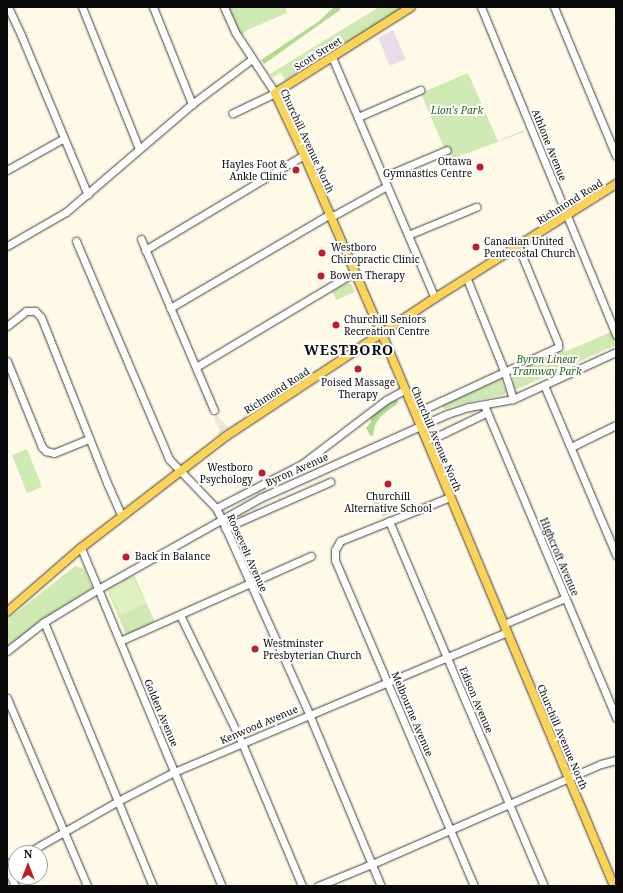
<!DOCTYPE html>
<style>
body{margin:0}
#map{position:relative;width:623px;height:893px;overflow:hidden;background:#fffae7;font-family:"Noto Serif",serif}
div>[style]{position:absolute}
.industrial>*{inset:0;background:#e8ddea}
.green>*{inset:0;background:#cee9b1}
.forest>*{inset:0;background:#b2da90}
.pitch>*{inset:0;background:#e1f0c3}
.plaza>*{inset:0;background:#ede7d8}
.roads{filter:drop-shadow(0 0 1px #3d3d3d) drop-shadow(0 0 1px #3d3d3d)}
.minor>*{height:7px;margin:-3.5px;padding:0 3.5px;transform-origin:3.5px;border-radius:3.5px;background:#fff}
.major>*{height:8px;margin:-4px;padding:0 4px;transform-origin:4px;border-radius:4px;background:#fcd359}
.dots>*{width:11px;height:11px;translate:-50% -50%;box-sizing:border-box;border:2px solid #fff;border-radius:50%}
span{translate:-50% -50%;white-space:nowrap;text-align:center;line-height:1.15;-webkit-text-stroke:4px #fff;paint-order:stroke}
.street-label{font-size:10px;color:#0a0a0a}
.park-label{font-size:10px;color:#2a611a;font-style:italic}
.poi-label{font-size:10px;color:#0a0a0a}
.right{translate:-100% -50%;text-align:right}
.left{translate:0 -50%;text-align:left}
.district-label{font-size:14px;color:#0a0a0a;font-weight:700;letter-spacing:1px}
.frame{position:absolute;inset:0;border:8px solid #0a0a0a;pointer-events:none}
.north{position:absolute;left:8px;top:845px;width:40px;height:40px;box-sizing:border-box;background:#fff;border:1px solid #9d9d9d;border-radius:50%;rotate:0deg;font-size:11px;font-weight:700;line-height:16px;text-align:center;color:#0a0a0a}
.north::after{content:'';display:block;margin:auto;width:14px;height:18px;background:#bb2029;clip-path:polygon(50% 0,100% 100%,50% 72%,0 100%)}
</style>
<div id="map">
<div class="industrial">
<div style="clip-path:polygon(393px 30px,406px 59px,390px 66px,378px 38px)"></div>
</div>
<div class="green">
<div style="clip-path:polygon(227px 7px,285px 7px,287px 13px,249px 29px,240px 36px)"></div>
<div style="clip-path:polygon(379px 7px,405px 7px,285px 80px,281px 73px,273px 77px,270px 74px)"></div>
<div style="clip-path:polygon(468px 73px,498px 141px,524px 130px,524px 132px,449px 160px,421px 93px)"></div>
<div style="clip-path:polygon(349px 283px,351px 284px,355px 292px,336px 300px,332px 291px)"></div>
<div style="clip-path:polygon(616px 330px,616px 345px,515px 390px,512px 373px,551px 351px,552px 355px,569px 350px)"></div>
<div style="clip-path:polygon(501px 378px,506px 393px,503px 395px,468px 402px,444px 409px,441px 403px)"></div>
<div style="clip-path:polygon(27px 449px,42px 487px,27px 493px,12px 455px)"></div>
<div style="clip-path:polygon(381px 491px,390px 513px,383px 517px,369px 497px)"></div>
<div style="clip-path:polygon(75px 566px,84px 569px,92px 588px,46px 618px,7px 646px,7px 620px)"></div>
<div style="clip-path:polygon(134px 575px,155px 622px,126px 635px,107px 589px)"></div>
</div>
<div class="forest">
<div style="clip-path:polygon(334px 7px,341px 7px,340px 10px,264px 64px,261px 60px,319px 21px)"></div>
<div style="clip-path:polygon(398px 400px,398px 403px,381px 416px,375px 425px,373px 436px,370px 435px,366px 428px,371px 422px,370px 416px,392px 401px)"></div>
</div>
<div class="pitch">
<div style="clip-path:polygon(133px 577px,146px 603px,121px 615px,108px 589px)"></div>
</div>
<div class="plaza">
<div style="clip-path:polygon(216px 414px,229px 428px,219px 434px,219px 427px,214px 420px)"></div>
</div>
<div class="roads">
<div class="minor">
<div style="left:8px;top:7px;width:31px;rotate:65deg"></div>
<div style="left:21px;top:35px;width:173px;rotate:67.3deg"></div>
<div style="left:82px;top:7px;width:153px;rotate:68.1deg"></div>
<div style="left:153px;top:7px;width:105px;rotate:68.1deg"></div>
<div style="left:224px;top:7px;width:27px;rotate:66deg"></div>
<div style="left:235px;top:32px;width:73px;rotate:56.7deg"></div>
<div style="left:275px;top:93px;width:47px;rotate:154.5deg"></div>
<div style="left:481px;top:7px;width:355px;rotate:67.6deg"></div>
<div style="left:554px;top:7px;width:161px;rotate:67.4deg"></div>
<div style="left:332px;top:57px;width:262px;rotate:66.9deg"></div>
<div style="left:358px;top:117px;width:68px;rotate:-23.5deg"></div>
<div style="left:7px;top:170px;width:65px;rotate:-29.3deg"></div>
<div style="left:383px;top:177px;width:69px;rotate:-22.9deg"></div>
<div style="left:331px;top:217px;width:64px;rotate:-29deg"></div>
<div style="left:408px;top:235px;width:74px;rotate:-22.4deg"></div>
<div style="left:141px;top:239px;width:186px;rotate:66.9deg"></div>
<div style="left:76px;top:241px;width:237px;rotate:66.9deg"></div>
<div style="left:169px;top:459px;width:68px;rotate:46.2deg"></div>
<div style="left:216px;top:508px;width:13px;rotate:63deg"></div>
<div style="left:222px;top:520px;width:213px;rotate:65.8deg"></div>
<div style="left:309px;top:714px;width:186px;rotate:67.3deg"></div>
<div style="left:7px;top:246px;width:68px;rotate:-30deg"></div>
<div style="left:66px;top:212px;width:166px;rotate:-40.6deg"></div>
<div style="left:192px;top:104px;width:75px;rotate:-36.9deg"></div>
<div style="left:145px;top:250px;width:185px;rotate:-30.9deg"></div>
<div style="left:467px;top:279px;width:101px;rotate:68deg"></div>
<div style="left:505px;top:373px;width:27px;rotate:73deg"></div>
<div style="left:170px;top:308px;width:186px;rotate:-30.4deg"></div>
<div style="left:7px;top:326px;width:24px;rotate:-38deg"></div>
<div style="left:26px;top:311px;width:9px"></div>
<div style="left:35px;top:311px;width:8px;rotate:45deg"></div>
<div style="left:41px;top:317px;width:179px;rotate:68.3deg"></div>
<div style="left:107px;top:483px;width:36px;rotate:66deg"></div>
<div style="left:7px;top:361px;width:93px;rotate:67.9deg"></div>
<div style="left:42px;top:447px;width:6px;rotate:45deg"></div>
<div style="left:46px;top:451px;width:8px;rotate:14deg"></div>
<div style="left:54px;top:453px;width:38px;rotate:-22deg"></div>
<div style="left:196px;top:367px;width:185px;rotate:-30.9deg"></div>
<div style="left:544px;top:385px;width:185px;rotate:67deg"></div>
<div style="left:484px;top:405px;width:340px;rotate:67.1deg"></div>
<div style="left:424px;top:409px;width:148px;rotate:-24.8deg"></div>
<div style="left:558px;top:347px;width:4px;rotate:-90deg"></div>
<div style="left:558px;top:343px;width:105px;rotate:-112.4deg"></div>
<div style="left:440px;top:435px;width:51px;rotate:-25.6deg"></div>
<div style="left:571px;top:447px;width:50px;rotate:-26.1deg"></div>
<div style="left:450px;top:497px;width:118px;rotate:158.2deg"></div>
<div style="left:340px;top:541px;width:10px;rotate:119deg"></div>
<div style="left:335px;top:550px;width:10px;rotate:90deg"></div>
<div style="left:335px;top:560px;width:354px;rotate:66.9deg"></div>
<div style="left:216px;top:508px;width:97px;rotate:-27.1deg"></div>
<div style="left:302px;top:464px;width:106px;rotate:-37.3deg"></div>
<div style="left:386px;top:400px;width:21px;rotate:-29deg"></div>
<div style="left:389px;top:521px;width:397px;rotate:67deg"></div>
<div style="left:225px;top:528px;width:115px;rotate:-23.7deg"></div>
<div style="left:81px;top:548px;width:366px;rotate:67.4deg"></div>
<div style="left:180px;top:615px;width:142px;rotate:64.2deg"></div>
<div style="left:242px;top:743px;width:155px;rotate:67.2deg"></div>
<div style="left:44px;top:622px;width:286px;rotate:67.6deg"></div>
<div style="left:504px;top:624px;width:66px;rotate:-23.1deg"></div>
<div style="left:120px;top:641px;width:209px;rotate:-24deg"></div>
<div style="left:7px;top:651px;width:47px;rotate:-38.1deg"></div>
<div style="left:44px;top:622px;width:63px;rotate:-31.4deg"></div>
<div style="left:98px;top:589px;width:186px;rotate:-29.3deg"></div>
<div style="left:260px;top:498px;width:205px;rotate:-24.2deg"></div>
<div style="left:447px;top:414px;width:23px;rotate:-18deg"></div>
<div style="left:469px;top:407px;width:45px;rotate:-10.3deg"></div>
<div style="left:513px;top:399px;width:113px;rotate:-24.5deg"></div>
<div style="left:7px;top:698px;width:204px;rotate:66.9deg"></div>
<div style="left:27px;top:853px;width:105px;rotate:-29.7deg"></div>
<div style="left:118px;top:801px;width:63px;rotate:-27.4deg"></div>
<div style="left:174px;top:772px;width:361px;rotate:-22.8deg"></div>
<div style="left:7px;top:864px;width:10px;rotate:-29deg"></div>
<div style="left:7px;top:867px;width:21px;rotate:67deg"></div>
<div style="left:318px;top:886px;width:58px;rotate:-22.2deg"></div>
<div style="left:372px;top:864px;width:250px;rotate:-23.6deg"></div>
<div style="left:601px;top:764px;width:16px;rotate:-15deg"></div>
</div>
<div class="major">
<div style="left:411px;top:7px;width:161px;rotate:147.7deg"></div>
<div style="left:275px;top:93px;width:68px;rotate:64.9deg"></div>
<div style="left:304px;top:155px;width:195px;rotate:66.5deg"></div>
<div style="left:382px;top:334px;width:599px;rotate:67.2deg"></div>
<div style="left:7px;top:612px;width:98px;rotate:-40.9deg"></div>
<div style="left:81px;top:548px;width:182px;rotate:-37.6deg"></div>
<div style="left:225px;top:437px;width:252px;rotate:-33.5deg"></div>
<div style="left:435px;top:298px;width:214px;rotate:-32.2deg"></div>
</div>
</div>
<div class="dots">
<div style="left:480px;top:167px;background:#bb2029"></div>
<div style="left:296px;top:170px;background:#bb2029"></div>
<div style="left:476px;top:247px;background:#bb2029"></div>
<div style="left:322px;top:253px;background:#bb2029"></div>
<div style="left:321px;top:276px;background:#bb2029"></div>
<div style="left:336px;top:325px;background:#bb2029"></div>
<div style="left:358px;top:369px;background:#bb2029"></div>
<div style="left:262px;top:473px;background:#bb2029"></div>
<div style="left:388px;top:484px;background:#bb2029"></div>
<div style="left:126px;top:557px;background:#bb2029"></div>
<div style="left:255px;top:649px;background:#bb2029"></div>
</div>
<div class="street-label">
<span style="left:318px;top:54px;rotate:-32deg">Scott Street</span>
<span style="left:307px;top:141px;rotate:65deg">Churchill Avenue North</span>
<span style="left:549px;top:145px;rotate:68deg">Athlone Avenue</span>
<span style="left:570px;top:202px;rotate:-32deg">Richmond Road</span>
<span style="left:277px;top:391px;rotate:-33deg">Richmond Road</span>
<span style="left:436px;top:439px;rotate:67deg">Churchill Avenue North</span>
<span style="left:297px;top:470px;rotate:-24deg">Byron Avenue</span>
<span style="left:247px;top:553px;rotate:66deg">Roosevelt Avenue</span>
<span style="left:559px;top:557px;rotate:67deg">Highcroft Avenue</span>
<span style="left:476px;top:700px;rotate:67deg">Edison Avenue</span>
<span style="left:161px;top:713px;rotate:67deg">Golden Avenue</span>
<span style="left:412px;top:714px;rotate:67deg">Melbourne Avenue</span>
<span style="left:259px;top:725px;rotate:-23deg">Kenwood Avenue</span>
<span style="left:562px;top:737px;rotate:67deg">Churchill Avenue North</span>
</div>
<div class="park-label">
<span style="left:457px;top:111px">Lion's Park</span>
<span style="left:547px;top:365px">Byron Linear<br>Tramway Park</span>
</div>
<div class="poi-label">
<span class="right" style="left:472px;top:167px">Ottawa<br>Gymnastics Centre</span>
<span class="right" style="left:287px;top:170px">Hayles Foot &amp;<br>Ankle Clinic</span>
<span class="left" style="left:484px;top:247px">Canadian United<br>Pentecostal Church</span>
<span class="left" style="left:331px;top:253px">Westboro<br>Chiropractic Clinic</span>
<span class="left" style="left:330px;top:276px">Bowen Therapy</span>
<span class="left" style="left:344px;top:325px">Churchill Seniors<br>Recreation Centre</span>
<span style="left:358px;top:388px">Poised Massage<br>Therapy</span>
<span class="right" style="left:253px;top:473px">Westboro<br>Psychology</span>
<span style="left:388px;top:502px">Churchill<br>Alternative School</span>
<span class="left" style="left:135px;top:557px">Back in Balance</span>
<span class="left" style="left:263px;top:649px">Westminster<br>Presbyterian Church</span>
</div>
<div class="district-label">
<span style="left:349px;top:350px">WESTBORO</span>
</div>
<div class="frame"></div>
<div class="north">N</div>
</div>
